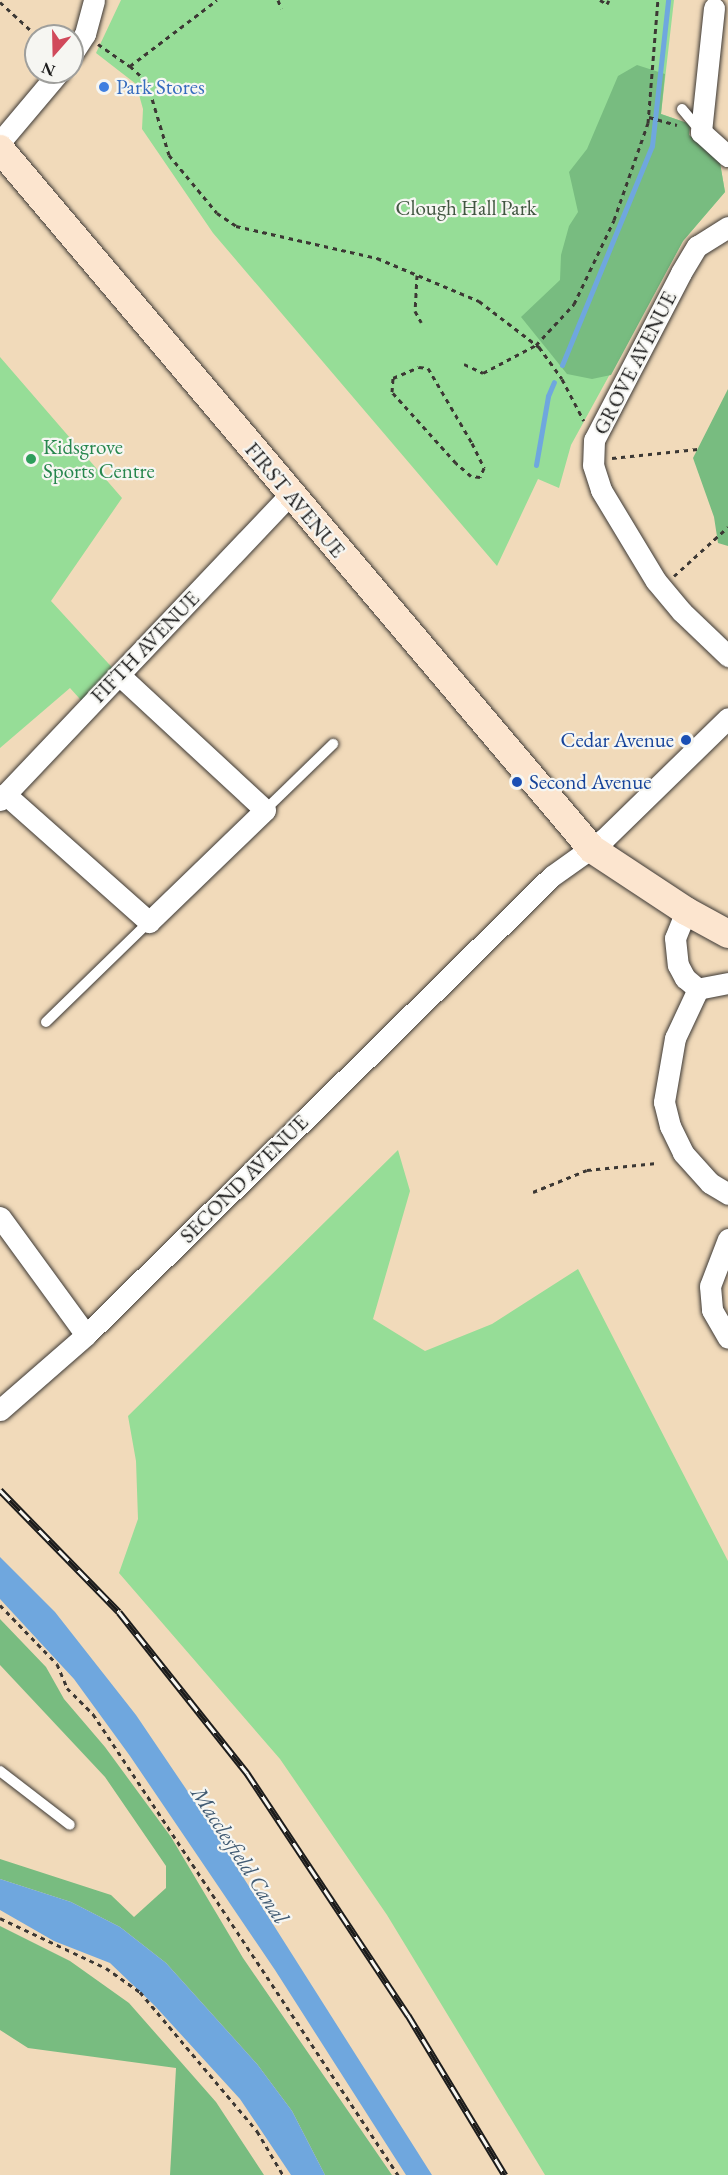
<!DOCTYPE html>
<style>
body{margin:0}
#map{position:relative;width:728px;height:2175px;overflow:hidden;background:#f1daba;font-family:"EB Garamond",serif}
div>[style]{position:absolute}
.green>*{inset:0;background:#96dd97}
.forest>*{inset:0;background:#78bc80}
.water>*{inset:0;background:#6fa7de}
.stream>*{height:5px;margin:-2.5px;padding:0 2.5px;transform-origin:2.5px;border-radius:2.5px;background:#6fa7de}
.path>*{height:3px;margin-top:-1.5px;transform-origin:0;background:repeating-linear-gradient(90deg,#3c3834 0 4.5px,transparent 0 9px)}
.roads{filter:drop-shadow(0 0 2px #3c3834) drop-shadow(0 0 2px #3c3834)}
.service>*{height:10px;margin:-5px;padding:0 5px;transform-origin:5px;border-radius:5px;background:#fff}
.minor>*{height:21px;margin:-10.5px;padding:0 10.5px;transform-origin:10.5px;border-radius:10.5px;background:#fff}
.secondary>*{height:28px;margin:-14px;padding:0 14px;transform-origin:14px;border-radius:14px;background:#fce5cf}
.rail>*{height:7px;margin-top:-3.5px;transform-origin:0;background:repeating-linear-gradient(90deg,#f6f6f2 0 14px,#1c1c1c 0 28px);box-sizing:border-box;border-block:2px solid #1c1c1c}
.dots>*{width:16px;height:16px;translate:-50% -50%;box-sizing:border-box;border:3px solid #f6f6f2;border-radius:50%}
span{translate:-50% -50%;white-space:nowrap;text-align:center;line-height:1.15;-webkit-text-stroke:4.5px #f6f6f2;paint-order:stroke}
.shop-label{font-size:21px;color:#366cbe}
.left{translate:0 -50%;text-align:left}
.park-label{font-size:21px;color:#415641}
.street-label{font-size:21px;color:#1c1c1c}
.leisure-label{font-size:21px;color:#27864d}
.transit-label{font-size:21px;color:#164399}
.right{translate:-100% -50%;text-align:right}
.water-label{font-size:22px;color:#415b73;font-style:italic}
.north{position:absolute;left:24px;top:24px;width:60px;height:60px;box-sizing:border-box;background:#f6f6f2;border:2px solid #9f9f9c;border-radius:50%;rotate:200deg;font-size:16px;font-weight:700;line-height:24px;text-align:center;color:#1c1c1c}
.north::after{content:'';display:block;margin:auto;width:21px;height:27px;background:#d1495b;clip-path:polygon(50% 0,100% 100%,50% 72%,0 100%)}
</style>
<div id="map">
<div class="green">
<div style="clip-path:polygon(121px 0,674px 0,661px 114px,690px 124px,689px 135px,720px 163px,725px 192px,683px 241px,571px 445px,559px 488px,538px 479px,497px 566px,213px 233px,142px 129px,143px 109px,136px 84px,96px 53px)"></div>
<div style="clip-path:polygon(0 357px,122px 498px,51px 601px,119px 675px,88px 708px,70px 688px,0 748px)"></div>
<div style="clip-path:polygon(398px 1150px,410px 1191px,373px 1319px,425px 1351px,492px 1324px,578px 1269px,728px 1561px,728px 2175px,545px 2175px,387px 1915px,280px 1759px,119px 1573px,138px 1519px,136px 1461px,128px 1416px)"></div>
</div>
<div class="forest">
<div style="clip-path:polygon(637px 65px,665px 74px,661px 114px,690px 124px,689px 135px,720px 163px,725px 192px,683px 241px,611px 375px,592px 379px,567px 374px,521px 317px,560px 280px,561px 255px,569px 226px,578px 212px,569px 172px,587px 149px,618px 76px)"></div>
<div style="clip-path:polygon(728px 389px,728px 546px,718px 543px,714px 517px,693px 458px)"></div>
<div style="clip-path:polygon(0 1619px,46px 1667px,64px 1699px,105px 1747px,171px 1837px,243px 1958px,392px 2175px,325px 2175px,292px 2111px,257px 2064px,166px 1963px,120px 1927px,71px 1902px,0 1879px,0 1859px,111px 1895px,134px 1917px,166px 1888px,166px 1866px,105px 1777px,0 1665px)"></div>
<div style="clip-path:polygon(0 1926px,70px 1961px,129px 2003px,216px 2102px,264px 2175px,170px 2175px,176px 2068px,28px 2048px,0 2030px)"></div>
</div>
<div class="water">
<div style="clip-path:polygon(0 1557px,55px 1612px,136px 1715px,205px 1817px,432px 2175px,406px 2175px,275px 1970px,130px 1756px,74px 1679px,0 1599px)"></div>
<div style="clip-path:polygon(0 1879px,71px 1902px,120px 1927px,166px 1963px,257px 2064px,292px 2111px,325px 2175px,291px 2175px,240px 2099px,155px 2006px,110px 1963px,54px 1941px,0 1910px)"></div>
</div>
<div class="stream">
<div style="left:562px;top:365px;width:237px;rotate:-67.7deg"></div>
<div style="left:652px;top:146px;width:147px;rotate:-83.7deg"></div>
<div style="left:536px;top:465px;width:70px;rotate:-80.1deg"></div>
<div style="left:548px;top:396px;width:15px;rotate:-67deg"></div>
</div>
<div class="path">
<div style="left:278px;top:0;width:9px;rotate:69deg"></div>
<div style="left:600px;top:0;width:8px;rotate:30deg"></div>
<div style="left:607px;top:4px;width:4px;rotate:-63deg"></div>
<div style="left:0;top:2px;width:50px;rotate:42.6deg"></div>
<div style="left:98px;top:44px;width:39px;rotate:35deg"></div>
<div style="left:130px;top:66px;width:109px;rotate:-37.2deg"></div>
<div style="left:130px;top:66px;width:23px;rotate:43deg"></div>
<div style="left:147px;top:82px;width:76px;rotate:73.2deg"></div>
<div style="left:169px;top:155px;width:75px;rotate:50.4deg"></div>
<div style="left:217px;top:213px;width:23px;rotate:34deg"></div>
<div style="left:236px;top:226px;width:145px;rotate:12.8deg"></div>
<div style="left:377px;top:258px;width:111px;rotate:22.9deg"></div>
<div style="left:479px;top:301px;width:76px;rotate:37.5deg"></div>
<div style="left:539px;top:347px;width:39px;rotate:54deg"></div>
<div style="left:562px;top:379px;width:47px;rotate:62.4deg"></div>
<div style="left:649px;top:117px;width:29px;rotate:16deg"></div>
<div style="left:417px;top:275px;width:36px;rotate:93deg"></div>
<div style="left:415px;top:311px;width:13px;rotate:61deg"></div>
<div style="left:464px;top:364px;width:21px;rotate:25deg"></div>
<div style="left:483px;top:373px;width:60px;rotate:-27.8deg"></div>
<div style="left:536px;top:345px;width:56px;rotate:-47.2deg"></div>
<div style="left:574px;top:304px;width:93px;rotate:-64.5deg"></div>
<div style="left:614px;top:220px;width:103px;rotate:-70.7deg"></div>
<div style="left:648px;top:123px;width:123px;rotate:-85.4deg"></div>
<div style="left:419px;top:367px;width:9px;rotate:6deg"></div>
<div style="left:428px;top:368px;width:87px;rotate:59.6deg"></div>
<div style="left:472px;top:443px;width:28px;rotate:64deg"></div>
<div style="left:484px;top:468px;width:10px;rotate:114deg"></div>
<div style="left:480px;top:477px;width:9px;rotate:-174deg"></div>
<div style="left:471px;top:476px;width:20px;rotate:-139deg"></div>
<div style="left:456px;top:463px;width:96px;rotate:-132deg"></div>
<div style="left:392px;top:392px;width:14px;rotate:-86deg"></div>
<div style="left:393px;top:378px;width:28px;rotate:-23deg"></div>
<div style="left:612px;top:458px;width:86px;rotate:-6deg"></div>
<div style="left:674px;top:576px;width:73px;rotate:-42.2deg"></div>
<div style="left:533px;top:1192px;width:58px;rotate:-22.2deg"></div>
<div style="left:587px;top:1170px;width:70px;rotate:-5.7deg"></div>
<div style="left:0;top:1605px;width:82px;rotate:46deg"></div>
<div style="left:57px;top:1664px;width:26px;rotate:67deg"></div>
<div style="left:67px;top:1688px;width:37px;rotate:45deg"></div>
<div style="left:93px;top:1714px;width:553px;rotate:56.51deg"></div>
<div style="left:0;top:1918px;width:117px;rotate:25.3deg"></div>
<div style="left:106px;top:1968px;width:42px;rotate:35.2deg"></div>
<div style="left:140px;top:1992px;width:182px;rotate:49.9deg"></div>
<div style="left:257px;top:2131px;width:51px;rotate:59.4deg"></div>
</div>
<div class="roads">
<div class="service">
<div style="left:682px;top:109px;width:26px;rotate:50deg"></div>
<div style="left:265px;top:810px;width:95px;rotate:-44.1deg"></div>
<div style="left:46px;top:1022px;width:144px;rotate:-44.2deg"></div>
<div style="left:0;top:1771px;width:88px;rotate:37.6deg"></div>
</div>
<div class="minor">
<div style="left:714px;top:8px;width:125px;rotate:96deg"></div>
<div style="left:701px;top:132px;width:36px;rotate:42deg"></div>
<div style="left:72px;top:54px;width:24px;rotate:-57deg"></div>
<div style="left:85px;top:34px;width:35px;rotate:-75deg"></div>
<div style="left:0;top:142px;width:92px;rotate:-49.9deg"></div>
<div style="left:728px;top:227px;width:36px;rotate:148deg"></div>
<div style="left:697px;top:246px;width:31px;rotate:121deg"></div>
<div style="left:681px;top:273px;width:188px;rotate:117.5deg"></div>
<div style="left:594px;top:440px;width:25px;rotate:92deg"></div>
<div style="left:593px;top:465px;width:26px;rotate:72deg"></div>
<div style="left:601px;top:490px;width:106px;rotate:58.9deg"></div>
<div style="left:656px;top:581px;width:40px;rotate:50deg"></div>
<div style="left:682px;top:612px;width:64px;rotate:43.7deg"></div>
<div style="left:5px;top:794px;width:193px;rotate:41.6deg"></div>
<div style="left:149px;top:922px;width:161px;rotate:-44deg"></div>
<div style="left:265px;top:810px;width:199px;rotate:-137.2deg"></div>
<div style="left:0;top:800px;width:422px;rotate:-46.5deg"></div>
<div style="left:686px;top:911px;width:29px;rotate:112deg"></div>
<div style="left:675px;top:938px;width:27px;rotate:84deg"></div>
<div style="left:678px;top:965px;width:15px;rotate:62deg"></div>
<div style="left:685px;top:978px;width:17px;rotate:40deg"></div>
<div style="left:728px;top:983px;width:31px;rotate:169deg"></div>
<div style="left:698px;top:989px;width:54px;rotate:115.1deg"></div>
<div style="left:675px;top:1038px;width:65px;rotate:99.8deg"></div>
<div style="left:664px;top:1102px;width:25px;rotate:76deg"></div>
<div style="left:670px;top:1126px;width:30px;rotate:64deg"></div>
<div style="left:683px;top:1153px;width:40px;rotate:48deg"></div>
<div style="left:710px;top:1183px;width:21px;rotate:31deg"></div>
<div style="left:0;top:1217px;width:146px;rotate:53.9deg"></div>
<div style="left:728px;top:1239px;width:50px;rotate:111deg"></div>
<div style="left:710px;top:1286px;width:24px;rotate:85deg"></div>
<div style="left:712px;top:1310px;width:32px;rotate:60deg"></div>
<div style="left:0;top:1410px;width:114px;rotate:-41.1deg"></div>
<div style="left:86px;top:1335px;width:654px;rotate:-44.57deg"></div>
<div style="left:552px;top:876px;width:64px;rotate:-35.4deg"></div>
<div style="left:604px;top:839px;width:173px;rotate:-44.3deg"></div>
</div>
<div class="secondary">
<div style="left:0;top:149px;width:917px;rotate:49.78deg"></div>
<div style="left:592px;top:849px;width:113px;rotate:33.4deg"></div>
<div style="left:686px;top:911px;width:48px;rotate:28.7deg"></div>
</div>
</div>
<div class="rail">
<div style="left:0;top:1490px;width:170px;rotate:45.7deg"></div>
<div style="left:119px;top:1612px;width:206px;rotate:51.5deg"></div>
<div style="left:247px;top:1773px;width:291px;rotate:56.4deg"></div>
<div style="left:408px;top:2015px;width:187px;rotate:58.8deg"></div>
</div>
<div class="dots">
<div style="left:104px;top:87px;background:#3f7fe0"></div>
<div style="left:31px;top:459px;background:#2e9e5b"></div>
<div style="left:686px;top:740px;background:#1a4fb4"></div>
<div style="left:517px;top:782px;background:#1a4fb4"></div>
</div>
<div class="shop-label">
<span class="left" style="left:116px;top:87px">Park Stores</span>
</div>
<div class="park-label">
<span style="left:466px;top:208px">Clough Hall Park</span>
</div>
<div class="street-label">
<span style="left:635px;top:363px;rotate:-63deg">GROVE AVENUE</span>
<span style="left:295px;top:500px;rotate:50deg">FIRST AVENUE</span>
<span style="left:145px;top:647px;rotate:-46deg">FIFTH AVENUE</span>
<span style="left:244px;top:1179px;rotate:-45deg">SECOND AVENUE</span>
</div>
<div class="leisure-label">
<span class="left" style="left:43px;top:459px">Kidsgrove<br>Sports Centre</span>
</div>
<div class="transit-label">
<span class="right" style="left:674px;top:740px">Cedar Avenue</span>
<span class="left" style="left:529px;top:782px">Second Avenue</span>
</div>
<div class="water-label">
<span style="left:240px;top:1855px;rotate:57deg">Macclesfield Canal</span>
</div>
<div class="north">N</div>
</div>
